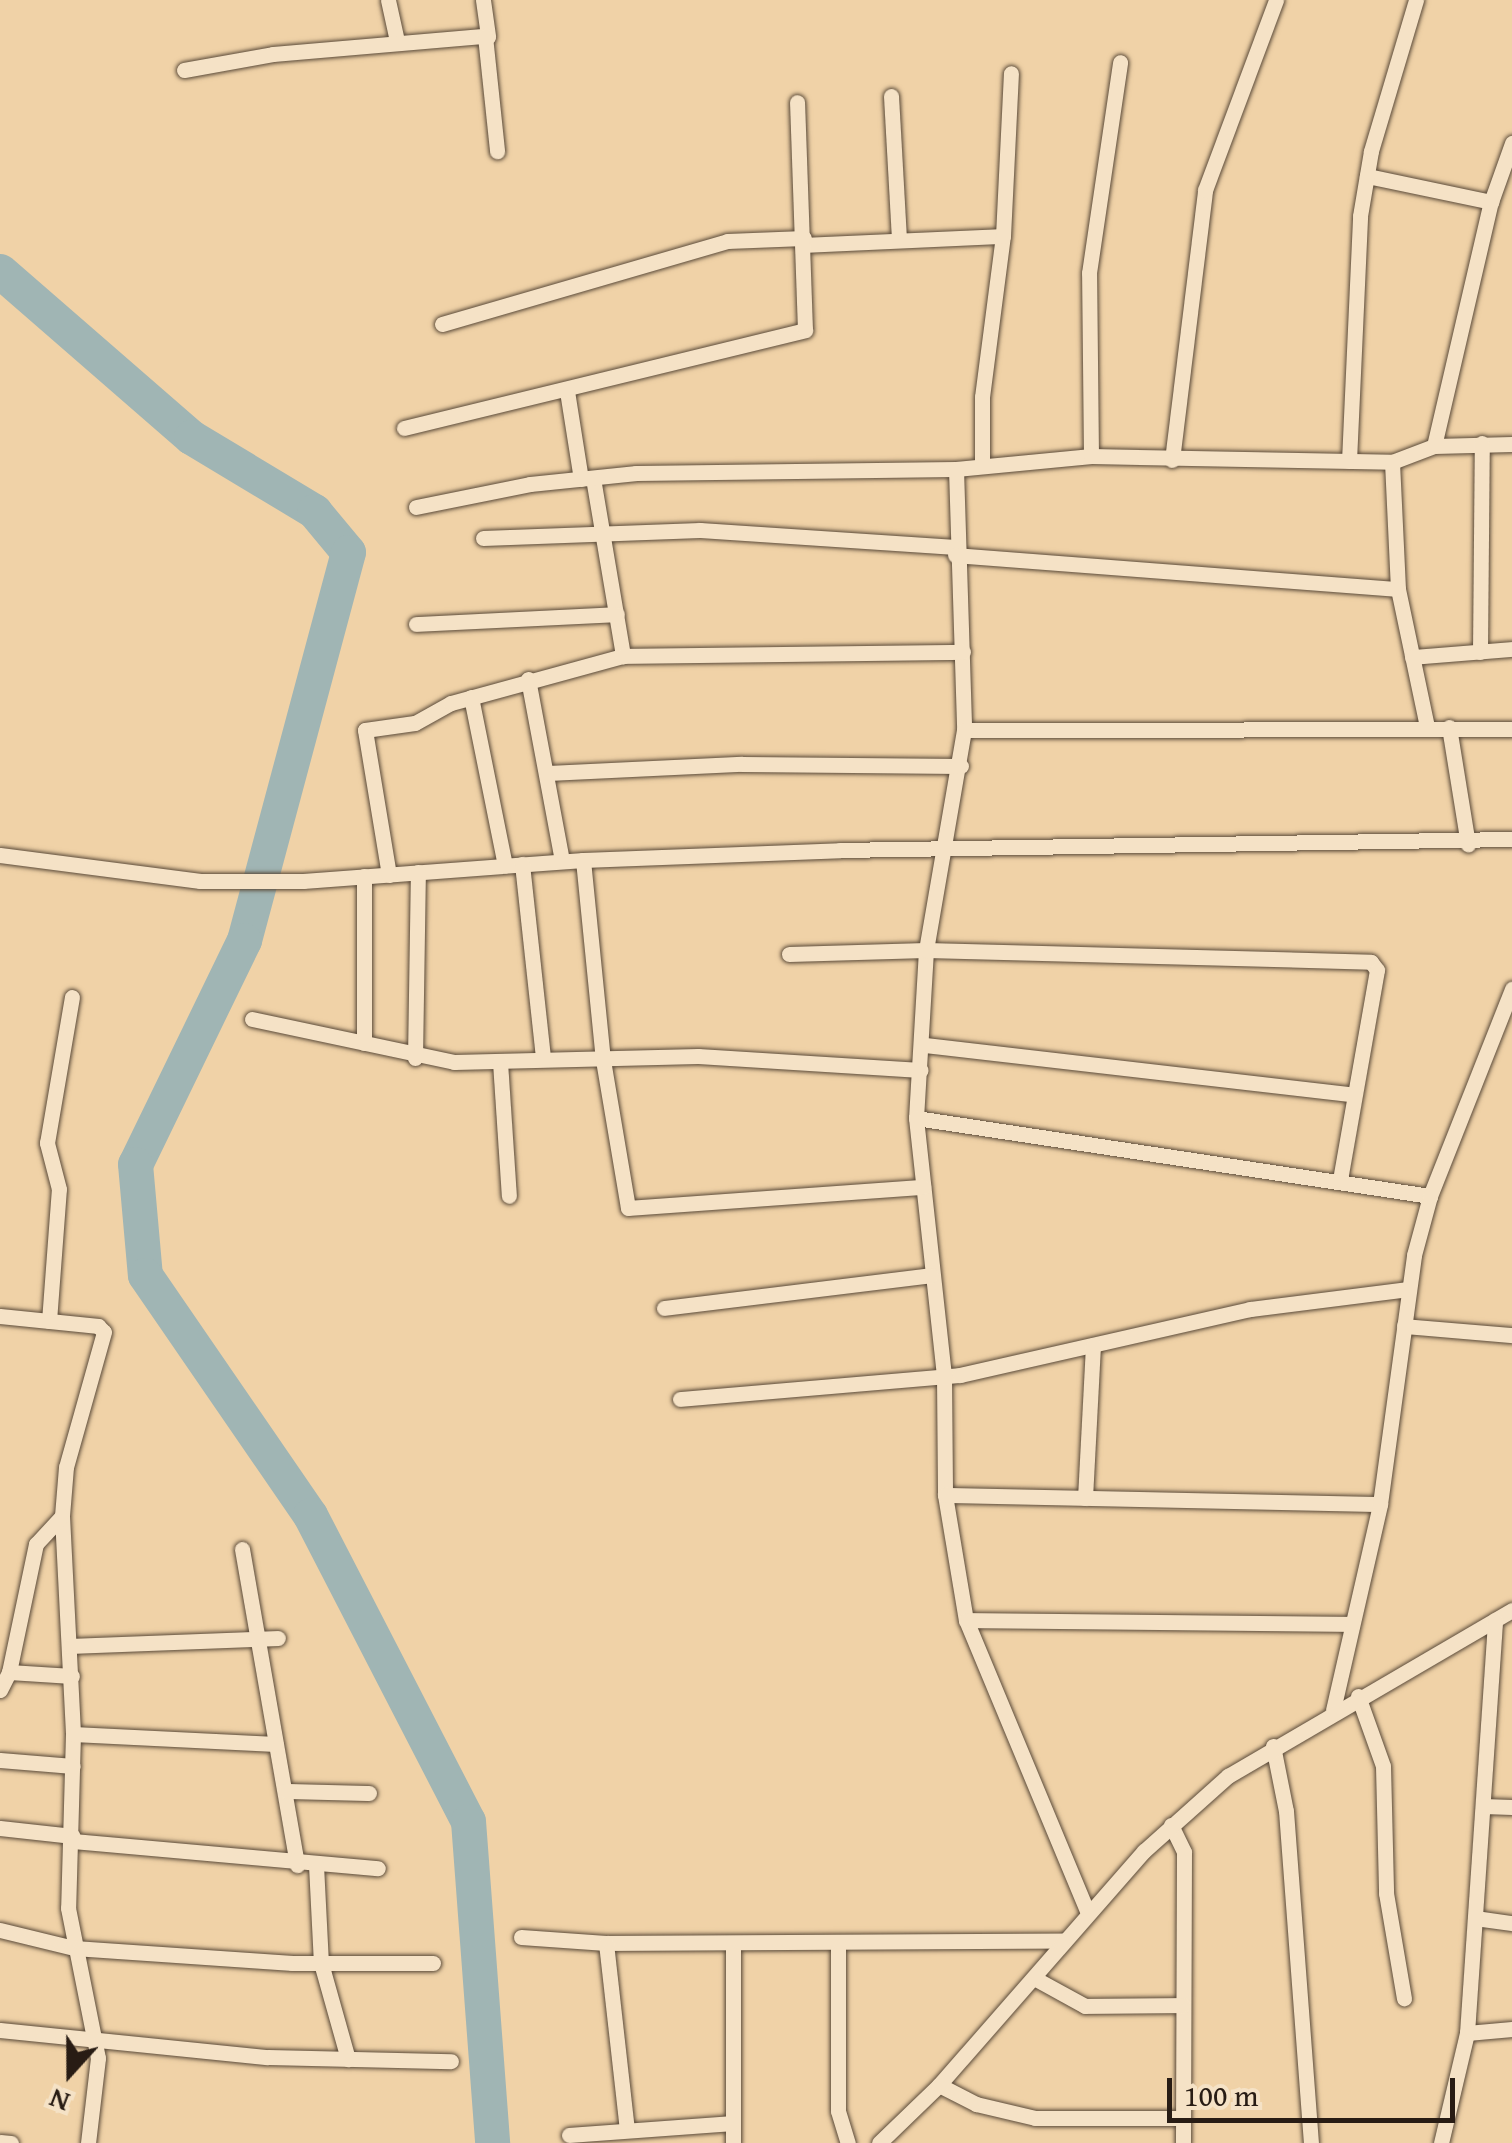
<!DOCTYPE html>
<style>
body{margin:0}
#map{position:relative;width:1512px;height:2143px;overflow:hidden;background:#f0d2a7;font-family:"Gentium Book Plus",serif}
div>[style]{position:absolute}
.river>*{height:35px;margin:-17.5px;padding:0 17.5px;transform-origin:17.5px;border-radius:17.5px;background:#a0b5b4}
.roads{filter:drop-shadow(0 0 2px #5a4a39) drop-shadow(0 0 2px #5a4a39)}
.street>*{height:15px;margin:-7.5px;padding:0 7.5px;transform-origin:7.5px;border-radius:7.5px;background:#f5e2c6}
span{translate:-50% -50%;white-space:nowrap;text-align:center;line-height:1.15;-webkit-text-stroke:8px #f5e2c6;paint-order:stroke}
.north{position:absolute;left:20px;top:2023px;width:100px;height:100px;-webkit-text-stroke:8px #f5e2c6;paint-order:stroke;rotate:201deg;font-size:28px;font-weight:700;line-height:40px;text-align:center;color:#281c14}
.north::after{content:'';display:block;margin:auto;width:35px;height:45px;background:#281c14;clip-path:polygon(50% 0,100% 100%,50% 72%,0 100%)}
.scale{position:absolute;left:1167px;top:2078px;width:288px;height:45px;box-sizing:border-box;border:5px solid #281c14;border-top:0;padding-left:12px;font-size:30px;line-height:35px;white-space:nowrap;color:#281c14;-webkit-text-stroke:8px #f5e2c6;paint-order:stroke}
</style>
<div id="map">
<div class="river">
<div style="left:0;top:271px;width:253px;rotate:41deg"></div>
<div style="left:191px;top:437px;width:144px;rotate:31deg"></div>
<div style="left:314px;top:511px;width:53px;rotate:50.3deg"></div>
<div style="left:348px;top:552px;width:402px;rotate:105deg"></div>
<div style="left:244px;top:940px;width:249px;rotate:115.9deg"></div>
<div style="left:135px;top:1164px;width:111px;rotate:84.9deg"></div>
<div style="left:145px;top:1275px;width:291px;rotate:55.5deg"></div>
<div style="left:310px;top:1515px;width:344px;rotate:62.7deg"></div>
<div style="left:468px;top:1821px;width:323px;rotate:85.7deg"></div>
</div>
<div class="roads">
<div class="street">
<div style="left:388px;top:0;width:42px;rotate:77.6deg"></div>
<div style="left:483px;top:0;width:37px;rotate:82deg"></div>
<div style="left:184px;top:70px;width:90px;rotate:-10.2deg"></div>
<div style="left:273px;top:54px;width:213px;rotate:-4.9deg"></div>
<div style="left:485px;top:36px;width:116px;rotate:84deg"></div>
<div style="left:891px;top:96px;width:143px;rotate:86.8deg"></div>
<div style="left:1367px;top:176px;width:127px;rotate:11.8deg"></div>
<div style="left:804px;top:245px;width:199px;rotate:-2.6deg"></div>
<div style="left:442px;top:324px;width:297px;rotate:-16.2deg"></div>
<div style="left:727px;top:241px;width:77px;rotate:-2.2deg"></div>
<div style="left:567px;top:391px;width:89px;rotate:81deg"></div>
<div style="left:404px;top:428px;width:413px;rotate:-13.7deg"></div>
<div style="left:805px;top:330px;width:228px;rotate:-92deg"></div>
<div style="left:1434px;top:446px;width:251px;rotate:-76.9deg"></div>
<div style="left:1491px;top:202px;width:63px;rotate:-70.4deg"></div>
<div style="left:1091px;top:456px;width:183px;rotate:-90.6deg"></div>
<div style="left:1089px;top:273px;width:213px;rotate:-81.6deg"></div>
<div style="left:1172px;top:460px;width:272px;rotate:-83deg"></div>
<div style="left:1205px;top:190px;width:203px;rotate:-69.5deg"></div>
<div style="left:1349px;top:461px;width:245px;rotate:-87.4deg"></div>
<div style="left:1360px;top:216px;width:66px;rotate:-80.4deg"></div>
<div style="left:1371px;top:151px;width:158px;rotate:-73.4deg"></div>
<div style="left:1392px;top:462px;width:45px;rotate:-20.9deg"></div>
<div style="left:1434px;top:446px;width:78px;rotate:-1.5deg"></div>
<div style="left:982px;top:466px;width:69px;rotate:-90deg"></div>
<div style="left:982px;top:397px;width:162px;rotate:-82.6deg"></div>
<div style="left:1003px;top:236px;width:163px;rotate:-87.2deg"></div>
<div style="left:956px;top:469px;width:261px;rotate:88.2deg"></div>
<div style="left:964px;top:730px;width:223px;rotate:99.8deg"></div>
<div style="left:926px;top:950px;width:168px;rotate:93.4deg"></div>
<div style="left:916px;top:1118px;width:260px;rotate:83.8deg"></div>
<div style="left:944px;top:1376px;width:119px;rotate:89.5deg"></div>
<div style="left:945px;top:1495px;width:127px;rotate:80.5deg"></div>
<div style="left:966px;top:1620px;width:315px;rotate:67.4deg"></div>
<div style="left:593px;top:478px;width:181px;rotate:80.4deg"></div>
<div style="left:416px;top:507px;width:116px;rotate:-11.4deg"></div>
<div style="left:530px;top:484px;width:107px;rotate:-5.9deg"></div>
<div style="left:636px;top:473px;width:320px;rotate:-0.7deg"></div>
<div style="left:956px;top:469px;width:136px;rotate:-5.5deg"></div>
<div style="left:1091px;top:456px;width:301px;rotate:1.1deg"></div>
<div style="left:1392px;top:462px;width:127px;rotate:87.3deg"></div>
<div style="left:1398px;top:589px;width:141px;rotate:78.1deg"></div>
<div style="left:483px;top:538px;width:217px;rotate:-2.1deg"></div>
<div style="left:700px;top:530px;width:256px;rotate:3.8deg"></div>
<div style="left:955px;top:555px;width:444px;rotate:4.4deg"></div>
<div style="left:416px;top:624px;width:201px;rotate:-2.8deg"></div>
<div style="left:1480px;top:652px;width:209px;rotate:-89.5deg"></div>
<div style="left:1412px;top:657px;width:100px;rotate:-4.6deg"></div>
<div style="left:528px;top:679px;width:185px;rotate:79.4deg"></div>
<div style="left:471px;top:697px;width:172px;rotate:78.6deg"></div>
<div style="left:1449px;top:727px;width:119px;rotate:80.8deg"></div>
<div style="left:964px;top:730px;width:548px;rotate:-0.1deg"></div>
<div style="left:548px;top:773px;width:194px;rotate:-2.7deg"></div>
<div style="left:742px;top:764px;width:219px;rotate:0.5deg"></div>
<div style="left:0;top:855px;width:202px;rotate:7.4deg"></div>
<div style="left:200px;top:881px;width:103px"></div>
<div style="left:303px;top:881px;width:281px;rotate:-4.3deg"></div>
<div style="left:583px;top:860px;width:257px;rotate:-2.2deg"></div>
<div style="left:840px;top:850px;width:672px;rotate:-0.94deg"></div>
<div style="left:583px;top:860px;width:201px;rotate:84.3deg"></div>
<div style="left:603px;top:1060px;width:150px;rotate:80.4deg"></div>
<div style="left:628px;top:1208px;width:296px;rotate:-4.1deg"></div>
<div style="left:522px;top:864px;width:195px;rotate:83.8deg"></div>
<div style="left:389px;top:875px;width:147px;rotate:-99.4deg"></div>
<div style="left:365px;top:730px;width:50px;rotate:-8deg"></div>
<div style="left:415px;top:723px;width:41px;rotate:-29.1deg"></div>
<div style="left:451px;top:703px;width:178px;rotate:-15.3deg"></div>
<div style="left:623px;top:656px;width:340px;rotate:-0.7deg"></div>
<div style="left:789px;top:954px;width:137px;rotate:-1.7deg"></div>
<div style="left:926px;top:950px;width:445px;rotate:1.5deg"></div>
<div style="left:1371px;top:962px;width:10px;rotate:53deg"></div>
<div style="left:1377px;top:970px;width:213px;rotate:100deg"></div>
<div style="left:252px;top:1019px;width:207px;rotate:12deg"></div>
<div style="left:454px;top:1062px;width:244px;rotate:-1.4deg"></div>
<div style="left:698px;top:1056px;width:223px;rotate:3.6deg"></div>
<div style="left:364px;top:1043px;width:167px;rotate:-90deg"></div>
<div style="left:925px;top:1045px;width:432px;rotate:6.6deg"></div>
<div style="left:415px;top:1058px;width:186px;rotate:-89.1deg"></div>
<div style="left:500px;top:1062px;width:134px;rotate:86.2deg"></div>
<div style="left:916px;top:1118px;width:520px;rotate:8.63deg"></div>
<div style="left:664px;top:1308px;width:269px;rotate:-7deg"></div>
<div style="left:0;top:1316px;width:99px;rotate:5.8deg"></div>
<div style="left:98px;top:1326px;width:8px;rotate:45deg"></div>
<div style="left:104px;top:1332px;width:140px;rotate:105.7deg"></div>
<div style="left:66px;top:1467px;width:49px;rotate:94.7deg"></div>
<div style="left:62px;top:1516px;width:218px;rotate:87.1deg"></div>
<div style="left:73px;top:1734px;width:174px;rotate:91.6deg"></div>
<div style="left:68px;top:1908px;width:153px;rotate:78.7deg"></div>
<div style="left:98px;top:2058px;width:86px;rotate:96.7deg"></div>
<div style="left:49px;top:1321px;width:132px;rotate:-85.7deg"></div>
<div style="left:59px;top:1189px;width:48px;rotate:-104.6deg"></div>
<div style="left:47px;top:1143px;width:148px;rotate:-80.3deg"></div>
<div style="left:1404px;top:1326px;width:108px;rotate:4.8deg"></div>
<div style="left:680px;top:1399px;width:281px;rotate:-4.9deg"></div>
<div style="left:960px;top:1375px;width:297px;rotate:-12.8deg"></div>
<div style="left:1250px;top:1309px;width:160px;rotate:-7.2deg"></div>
<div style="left:945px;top:1495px;width:435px;rotate:1.2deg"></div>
<div style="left:1085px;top:1498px;width:153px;rotate:-87deg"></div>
<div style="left:242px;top:1549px;width:321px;rotate:80.1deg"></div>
<div style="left:966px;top:1620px;width:386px;rotate:0.6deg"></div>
<div style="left:70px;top:1646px;width:208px;rotate:-2.2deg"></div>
<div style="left:9px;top:1672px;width:131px;rotate:-78.1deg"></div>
<div style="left:36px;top:1544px;width:38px;rotate:-47deg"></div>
<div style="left:0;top:1690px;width:20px;rotate:-63deg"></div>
<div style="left:9px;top:1672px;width:63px;rotate:3.6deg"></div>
<div style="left:1358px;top:1696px;width:74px;rotate:70.3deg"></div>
<div style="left:1383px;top:1766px;width:127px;rotate:88.6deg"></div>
<div style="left:1386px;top:1893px;width:107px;rotate:80.3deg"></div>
<div style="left:1333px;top:1710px;width:211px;rotate:-77.1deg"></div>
<div style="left:1380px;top:1504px;width:251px;rotate:-82.2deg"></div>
<div style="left:1414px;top:1255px;width:61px;rotate:-74.8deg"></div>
<div style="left:1430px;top:1196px;width:223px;rotate:-68.4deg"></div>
<div style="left:73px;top:1734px;width:203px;rotate:2.8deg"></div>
<div style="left:1273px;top:1746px;width:66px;rotate:78.7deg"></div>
<div style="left:1286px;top:1811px;width:333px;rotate:85.7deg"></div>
<div style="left:0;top:1760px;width:73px;rotate:4.7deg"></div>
<div style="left:286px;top:1791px;width:83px;rotate:1.4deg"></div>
<div style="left:1483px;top:1806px;width:29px;rotate:2deg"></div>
<div style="left:1171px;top:1825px;width:30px;rotate:64deg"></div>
<div style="left:1184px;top:1852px;width:291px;rotate:90.2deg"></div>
<div style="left:0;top:1828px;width:73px;rotate:6.3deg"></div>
<div style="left:73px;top:1841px;width:306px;rotate:5.1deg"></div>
<div style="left:316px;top:1865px;width:98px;rotate:87.1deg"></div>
<div style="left:321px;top:1963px;width:100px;rotate:74.3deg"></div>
<div style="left:1475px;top:1918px;width:37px;rotate:8deg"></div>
<div style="left:0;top:1930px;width:76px;rotate:13.7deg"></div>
<div style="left:74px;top:1948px;width:219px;rotate:3.9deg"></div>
<div style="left:292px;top:1963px;width:141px"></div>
<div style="left:521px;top:1937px;width:85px;rotate:4deg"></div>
<div style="left:606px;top:1943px;width:457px;rotate:-0.3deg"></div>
<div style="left:606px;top:1943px;width:188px;rotate:83.6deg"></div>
<div style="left:838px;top:1944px;width:167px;rotate:90deg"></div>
<div style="left:838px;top:2111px;width:34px;rotate:73deg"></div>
<div style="left:1034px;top:1978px;width:58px;rotate:28.8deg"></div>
<div style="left:1085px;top:2006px;width:98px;rotate:-0.6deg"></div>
<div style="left:0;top:2030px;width:269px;rotate:5.8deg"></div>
<div style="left:268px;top:2057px;width:183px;rotate:1.3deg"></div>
<div style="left:1467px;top:2033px;width:45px;rotate:-5.1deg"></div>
<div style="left:939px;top:2085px;width:42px;rotate:27.2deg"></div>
<div style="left:976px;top:2104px;width:61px;rotate:13.3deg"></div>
<div style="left:1035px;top:2118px;width:148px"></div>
<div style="left:569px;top:2135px;width:164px;rotate:-4.2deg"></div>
<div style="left:0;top:2142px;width:11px;rotate:5deg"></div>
<div style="left:733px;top:2143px;width:199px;rotate:-90deg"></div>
<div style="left:879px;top:2143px;width:83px;rotate:-44deg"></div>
<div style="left:939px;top:2085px;width:311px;rotate:-48.8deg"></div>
<div style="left:1144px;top:1851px;width:113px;rotate:-41.8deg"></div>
<div style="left:1228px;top:1776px;width:329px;rotate:-30.3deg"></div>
<div style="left:1441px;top:2143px;width:113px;rotate:-76.7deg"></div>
<div style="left:1467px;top:2033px;width:414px;rotate:-86.1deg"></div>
</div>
</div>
<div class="north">N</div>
<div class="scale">100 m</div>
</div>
